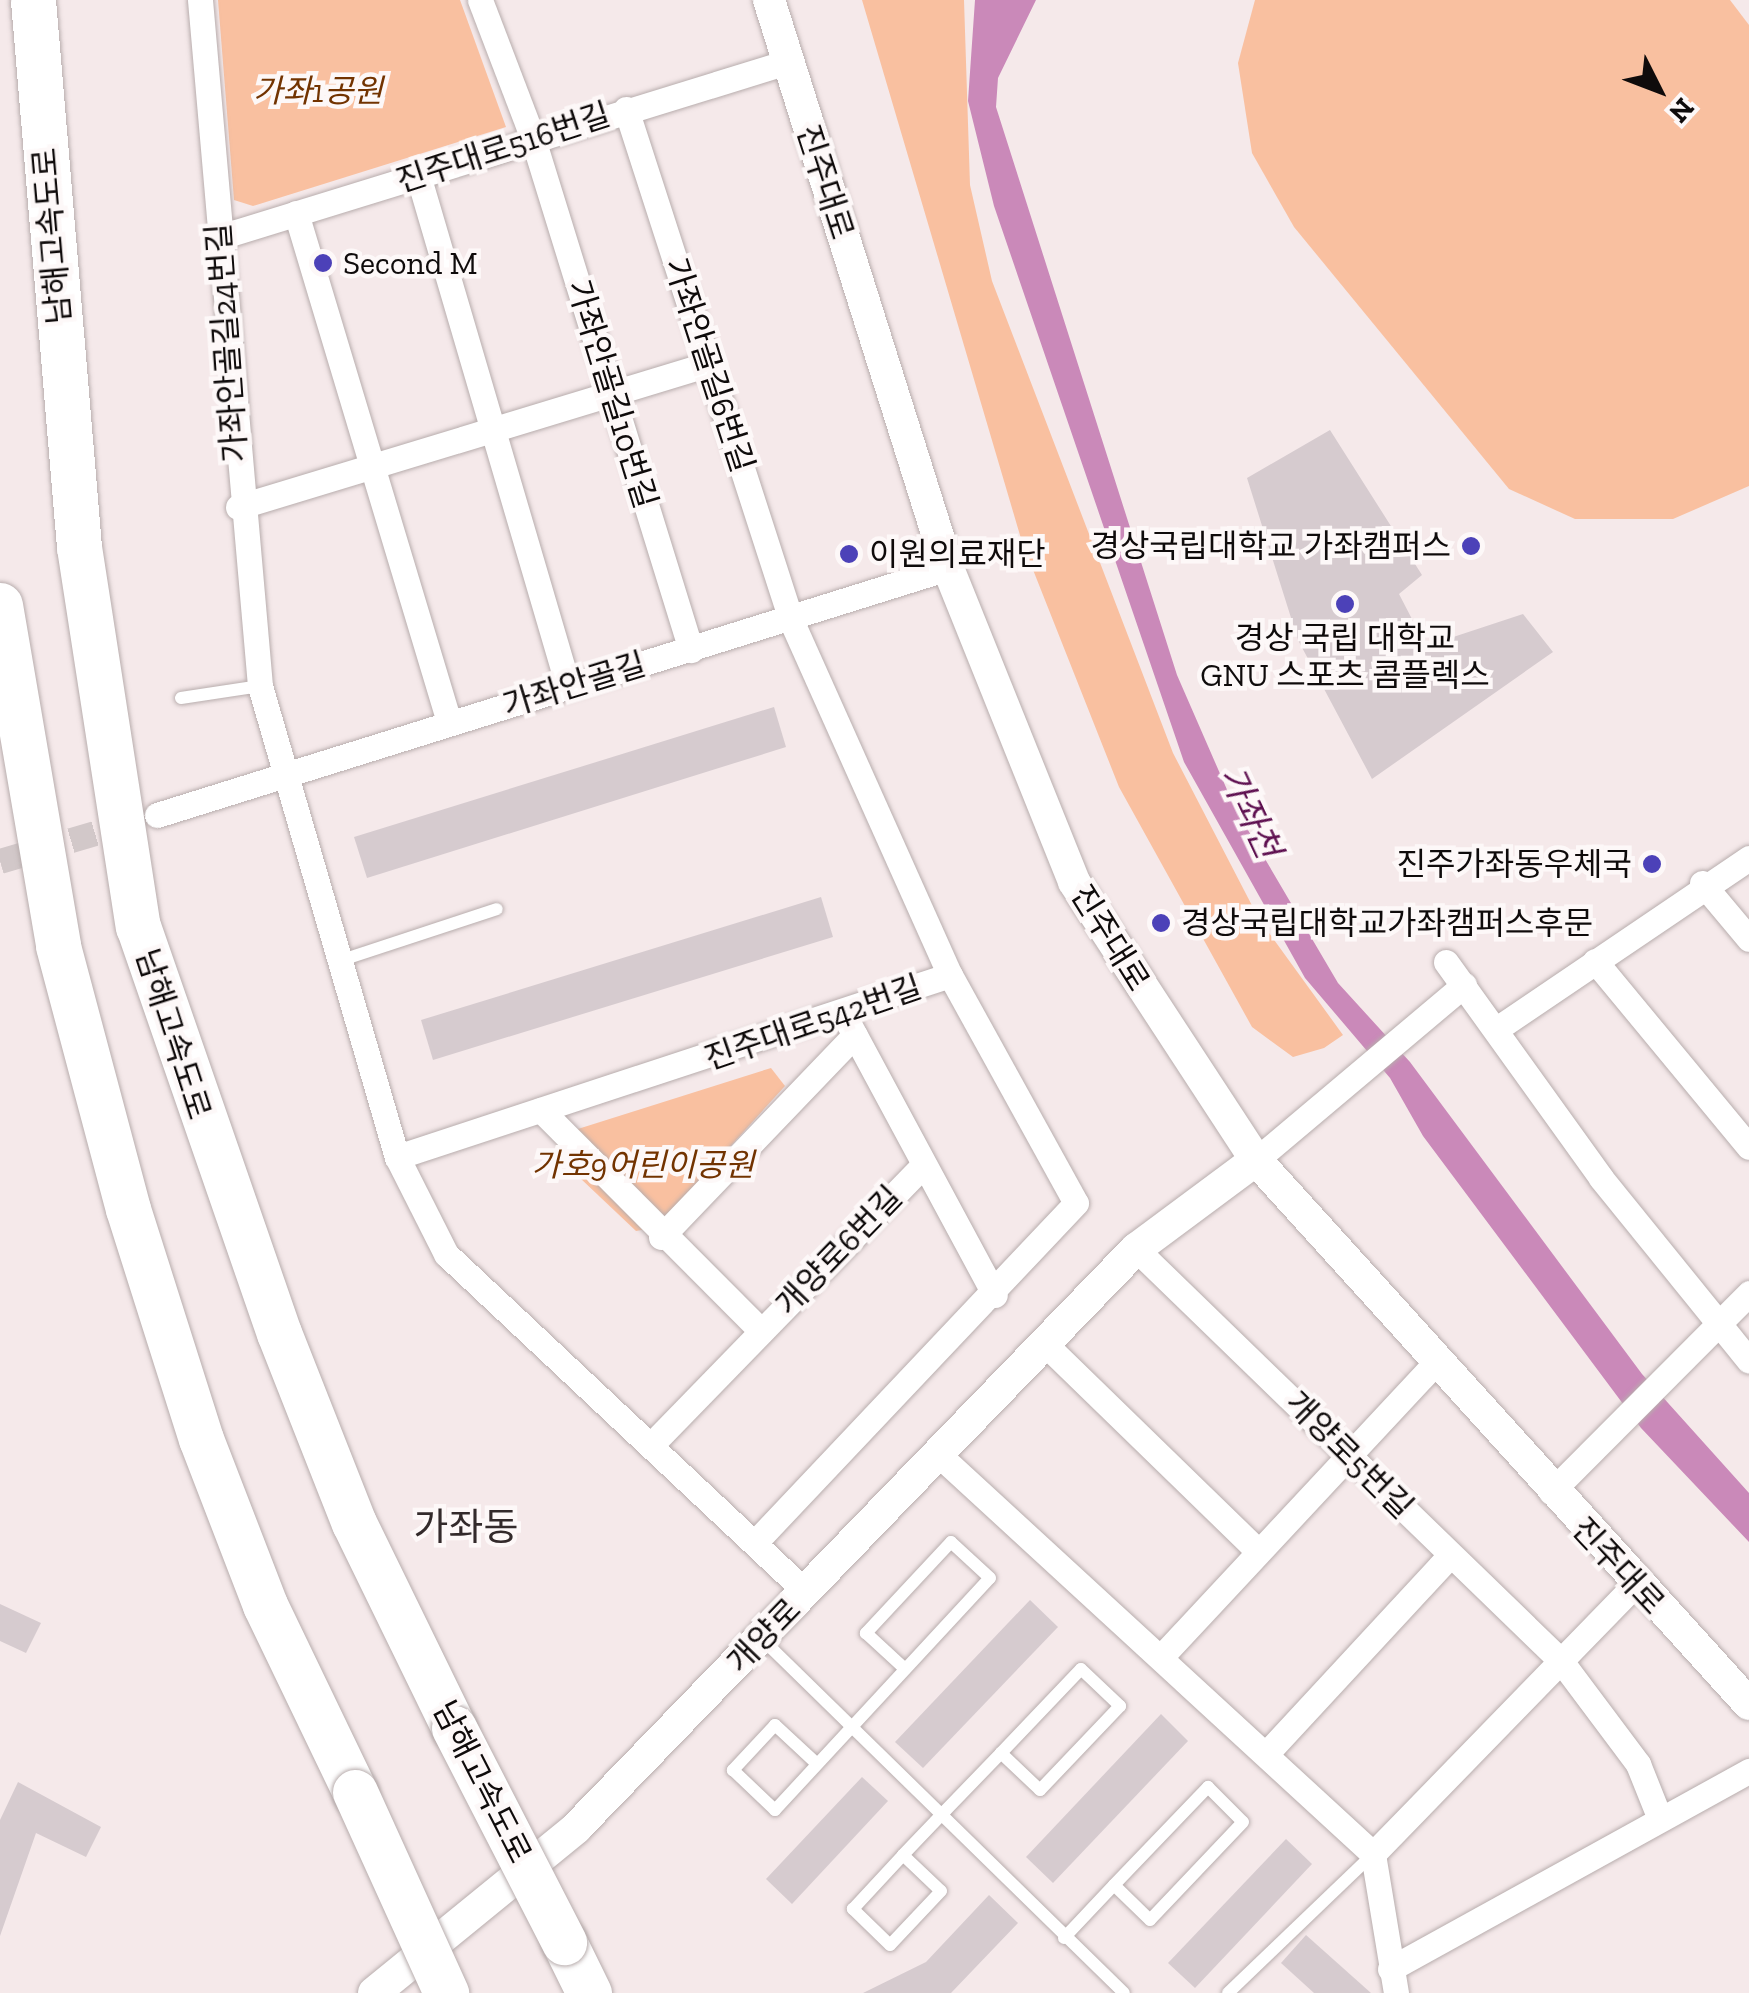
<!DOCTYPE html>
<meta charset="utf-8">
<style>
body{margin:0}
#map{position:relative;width:1749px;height:1993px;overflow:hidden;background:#f5e9ea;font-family:"Zilla Slab","Noto Sans KR",serif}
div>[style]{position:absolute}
.green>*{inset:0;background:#f9c0a0}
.water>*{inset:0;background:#ca89b9}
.building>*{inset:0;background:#d6cbcf}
.minor-tunnel>*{height:25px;margin-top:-12.5px;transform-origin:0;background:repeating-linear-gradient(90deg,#d2c8c9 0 25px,transparent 0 37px)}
.roads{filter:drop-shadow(0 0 2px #b8adad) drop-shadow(0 0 2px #b8adad)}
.service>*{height:12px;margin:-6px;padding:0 6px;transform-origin:6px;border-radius:6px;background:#fff}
.minor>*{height:25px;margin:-12.5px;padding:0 12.5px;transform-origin:12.5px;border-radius:12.5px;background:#fff}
.tertiary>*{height:32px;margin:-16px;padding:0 16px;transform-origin:16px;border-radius:16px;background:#fff}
.motorway>*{height:45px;margin:-22.5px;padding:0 22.5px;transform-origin:22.5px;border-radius:22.5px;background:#fff}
.bridges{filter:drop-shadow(0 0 2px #b8adad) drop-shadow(0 0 2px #b8adad)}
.motorway-bridge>*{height:45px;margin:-22.5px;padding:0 22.5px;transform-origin:22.5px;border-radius:22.5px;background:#fff}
.dots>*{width:28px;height:28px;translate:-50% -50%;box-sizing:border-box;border:5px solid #fdf8f8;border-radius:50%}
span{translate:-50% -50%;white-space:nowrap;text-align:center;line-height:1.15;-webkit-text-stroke:9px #fdf8f8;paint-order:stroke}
.park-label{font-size:32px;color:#723300;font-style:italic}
.street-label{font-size:32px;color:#0f0b0b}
.poi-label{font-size:32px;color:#0f0b0b}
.left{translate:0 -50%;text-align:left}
.right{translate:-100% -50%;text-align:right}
.water-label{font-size:35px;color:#5e1050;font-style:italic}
.quarter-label{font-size:38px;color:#332a2b}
.north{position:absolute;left:1609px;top:40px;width:100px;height:100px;-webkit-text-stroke:8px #fdf8f8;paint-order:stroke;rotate:132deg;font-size:28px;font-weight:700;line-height:40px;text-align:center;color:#0f0b0b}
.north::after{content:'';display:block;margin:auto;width:35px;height:45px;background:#0f0b0b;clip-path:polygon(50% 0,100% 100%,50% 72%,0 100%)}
</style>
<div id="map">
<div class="green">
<div style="clip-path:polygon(218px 0,460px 0,506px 127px,253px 206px,234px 200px)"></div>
<div style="clip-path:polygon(862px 0,964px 0,970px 185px,992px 281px,1173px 753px,1259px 919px,1343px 1035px,1324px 1048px,1293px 1057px,1252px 1027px,1119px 787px,1022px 542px)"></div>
<div style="clip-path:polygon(1255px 0,1730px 0,1749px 25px,1749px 486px,1673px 519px,1575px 519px,1509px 489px,1294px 227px,1252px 153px,1238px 63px)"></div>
<div style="clip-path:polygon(771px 1068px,785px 1086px,657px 1227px,636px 1231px,561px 1160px,562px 1134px)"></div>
</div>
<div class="water">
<div style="clip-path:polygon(975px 0,1036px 0,998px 78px,996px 107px,1177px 675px,1235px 808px,1338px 983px,1410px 1062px,1642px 1374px,1749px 1493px,1749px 1542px,1641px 1428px,1423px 1136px,1390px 1078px,1305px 978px,1184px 762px,994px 206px,968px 101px)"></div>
</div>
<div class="building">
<div style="clip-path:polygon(1330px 430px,1422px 575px,1399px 594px,1426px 646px,1523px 614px,1553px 652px,1372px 779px,1298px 640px,1247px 478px)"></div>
<div style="clip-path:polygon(774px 707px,786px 747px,367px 878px,354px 837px)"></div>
<div style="clip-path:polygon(821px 897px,833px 937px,433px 1060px,421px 1020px)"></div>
<div style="clip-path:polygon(1030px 1600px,1058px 1627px,923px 1768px,895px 1742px)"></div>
<div style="clip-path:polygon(0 1604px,41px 1623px,26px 1653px,0 1641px)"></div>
<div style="clip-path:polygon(1161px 1714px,1188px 1741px,1053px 1883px,1026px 1857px)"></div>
<div style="clip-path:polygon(862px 1777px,888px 1801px,792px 1904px,766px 1879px)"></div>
<div style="clip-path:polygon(18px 1782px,101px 1827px,86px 1857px,36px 1833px,0 1936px,0 1820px)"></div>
<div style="clip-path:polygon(1286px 1839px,1312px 1864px,1195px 1988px,1168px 1963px)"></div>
<div style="clip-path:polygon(989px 1895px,1018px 1923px,951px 1993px,863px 1993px,926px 1962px)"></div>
<div style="clip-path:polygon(1306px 1935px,1371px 1993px,1314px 1993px,1281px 1963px)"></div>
</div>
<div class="minor-tunnel">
<div style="left:0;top:861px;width:134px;rotate:-16.4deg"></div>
</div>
<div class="roads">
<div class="service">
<div style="left:181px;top:698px;width:80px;rotate:-8.6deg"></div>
<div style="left:339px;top:961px;width:166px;rotate:-18.2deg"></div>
<div style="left:762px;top:1639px;width:506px;rotate:44.36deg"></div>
<div style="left:816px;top:1763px;width:56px;rotate:-137.2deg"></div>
<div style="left:775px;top:1725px;width:62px;rotate:133deg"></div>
<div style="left:733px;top:1770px;width:58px;rotate:43.6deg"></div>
<div style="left:775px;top:1810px;width:316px;rotate:-47.2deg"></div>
<div style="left:990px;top:1578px;width:53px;rotate:-137.3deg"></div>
<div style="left:951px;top:1542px;width:125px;rotate:133deg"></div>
<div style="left:866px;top:1633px;width:53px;rotate:42.7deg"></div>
<div style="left:903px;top:1855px;width:61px;rotate:-46.3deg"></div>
<div style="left:945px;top:1811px;width:81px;rotate:-46deg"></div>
<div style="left:1001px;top:1753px;width:116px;rotate:-46.4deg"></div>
<div style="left:1081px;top:1669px;width:54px;rotate:43.5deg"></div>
<div style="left:1120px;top:1706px;width:116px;rotate:133.6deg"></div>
<div style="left:1040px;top:1790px;width:54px;rotate:-136.5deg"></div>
<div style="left:903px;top:1855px;width:52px;rotate:43.5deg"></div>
<div style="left:941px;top:1891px;width:74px;rotate:133.4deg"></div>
<div style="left:890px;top:1945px;width:52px;rotate:-135.8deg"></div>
<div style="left:853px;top:1909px;width:74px;rotate:-47.2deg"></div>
<div style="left:1064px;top:1938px;width:73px;rotate:-46.7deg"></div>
<div style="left:1114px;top:1885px;width:136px;rotate:-46.2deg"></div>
<div style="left:1208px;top:1787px;width:49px;rotate:45deg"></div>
<div style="left:1243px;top:1822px;width:135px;rotate:133.5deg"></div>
<div style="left:1150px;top:1920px;width:50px;rotate:-135.8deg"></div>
<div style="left:1228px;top:1993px;width:201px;rotate:-43.8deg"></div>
</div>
<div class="minor">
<div style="left:200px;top:0;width:689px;rotate:85deg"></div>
<div style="left:260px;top:686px;width:491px;rotate:73.8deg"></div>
<div style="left:397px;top:1157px;width:109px;rotate:63.2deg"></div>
<div style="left:446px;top:1254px;width:494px;rotate:43.2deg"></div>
<div style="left:480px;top:0;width:149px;rotate:69.1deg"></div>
<div style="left:533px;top:139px;width:535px;rotate:72.82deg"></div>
<div style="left:626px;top:109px;width:537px;rotate:72.1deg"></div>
<div style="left:791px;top:620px;width:389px;rotate:65.9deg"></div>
<div style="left:950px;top:975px;width:260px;rotate:61.1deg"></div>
<div style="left:1076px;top:1203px;width:467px;rotate:133.4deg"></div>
<div style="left:418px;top:175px;width:533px;rotate:73.64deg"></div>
<div style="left:296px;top:213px;width:531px;rotate:73.27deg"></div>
<div style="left:220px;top:237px;width:593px;rotate:-17.15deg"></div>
<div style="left:238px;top:507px;width:491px;rotate:-16.9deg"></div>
<div style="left:157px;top:815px;width:829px;rotate:-17.34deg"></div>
<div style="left:1702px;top:883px;width:73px;rotate:50deg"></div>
<div style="left:1595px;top:961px;width:241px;rotate:50.4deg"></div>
<div style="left:1446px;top:962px;width:266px;rotate:54.3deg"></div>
<div style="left:1601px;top:1178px;width:235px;rotate:51deg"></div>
<div style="left:844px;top:1015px;width:318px;rotate:61.7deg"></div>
<div style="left:1498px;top:1028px;width:303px;rotate:-34.1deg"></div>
<div style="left:541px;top:1110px;width:312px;rotate:45.1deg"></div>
<div style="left:397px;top:1157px;width:582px;rotate:-18.22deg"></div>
<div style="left:1256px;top:1160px;width:272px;rotate:-40.1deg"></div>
<div style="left:661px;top:1237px;width:280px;rotate:-46.2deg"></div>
<div style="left:1136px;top:1249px;width:592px;rotate:44.11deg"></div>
<div style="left:1561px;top:1661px;width:129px;rotate:53.2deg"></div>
<div style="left:1638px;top:1764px;width:54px;rotate:68.2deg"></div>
<div style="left:1044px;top:1343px;width:298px;rotate:44.2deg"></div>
<div style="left:652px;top:1444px;width:389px;rotate:-45.8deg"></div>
<div style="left:939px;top:1455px;width:590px;rotate:42.59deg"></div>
<div style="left:1551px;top:1492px;width:281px;rotate:-45.1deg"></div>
<div style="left:1161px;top:1657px;width:399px;rotate:-47deg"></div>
<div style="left:1266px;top:1754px;width:271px;rotate:-47.2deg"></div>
<div style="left:1373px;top:1854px;width:376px;rotate:-45.8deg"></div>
<div style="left:1373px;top:1854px;width:141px;rotate:80.6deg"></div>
<div style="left:1390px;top:1969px;width:410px;rotate:-28.9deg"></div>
</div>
<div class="tertiary">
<div style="left:769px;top:0;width:596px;rotate:72.51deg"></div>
<div style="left:948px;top:568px;width:338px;rotate:68.1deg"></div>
<div style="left:1074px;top:882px;width:332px;rotate:56.8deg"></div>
<div style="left:1256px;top:1160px;width:734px;rotate:47.82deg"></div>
<div style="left:374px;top:1993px;width:261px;rotate:-39.2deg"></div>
<div style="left:576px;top:1828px;width:806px;rotate:-45.96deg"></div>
<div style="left:1136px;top:1249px;width:149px;rotate:-36.6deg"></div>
</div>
<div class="motorway">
<div style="left:33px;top:0;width:549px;rotate:85.19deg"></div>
<div style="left:79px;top:547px;width:384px;rotate:81.2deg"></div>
<div style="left:138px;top:926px;width:431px;rotate:70.9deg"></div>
<div style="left:279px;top:1333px;width:204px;rotate:68.5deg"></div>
<div style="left:354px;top:1523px;width:228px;rotate:64deg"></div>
<div style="left:0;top:605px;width:346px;rotate:80.3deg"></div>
<div style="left:58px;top:946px;width:272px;rotate:75.1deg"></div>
<div style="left:128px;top:1209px;width:241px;rotate:72.4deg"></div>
<div style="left:201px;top:1439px;width:178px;rotate:68.9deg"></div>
<div style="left:265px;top:1605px;width:208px;rotate:64.3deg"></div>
<div style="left:564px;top:1942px;width:57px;rotate:63.9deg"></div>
</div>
</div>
<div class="bridges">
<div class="motorway-bridge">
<div style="left:454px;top:1728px;width:241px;rotate:62.8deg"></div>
<div style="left:355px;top:1792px;width:221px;rotate:65.6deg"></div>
</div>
</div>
<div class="dots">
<div style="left:323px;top:263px;background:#4c41b8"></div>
<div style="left:1471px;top:546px;background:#4c41b8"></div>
<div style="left:849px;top:554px;background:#4c41b8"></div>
<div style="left:1345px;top:604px;background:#4c41b8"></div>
<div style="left:1652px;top:864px;background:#4c41b8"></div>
<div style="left:1161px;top:923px;background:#4c41b8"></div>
</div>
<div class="park-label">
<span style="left:318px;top:91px">가좌1공원</span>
<span style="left:643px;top:1165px">가호9어린이공원</span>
</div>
<div class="street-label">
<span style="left:503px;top:148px;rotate:-18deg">진주대로516번길</span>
<span style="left:825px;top:182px;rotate:72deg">진주대로</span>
<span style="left:52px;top:236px;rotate:-95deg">남해고속도로</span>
<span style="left:227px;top:343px;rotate:-94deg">가좌안골길24번길</span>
<span style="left:709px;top:365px;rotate:72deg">가좌안골길6번길</span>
<span style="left:612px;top:394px;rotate:73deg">가좌안골길10번길</span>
<span style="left:574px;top:685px;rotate:-17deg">가좌안골길</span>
<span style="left:1110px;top:938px;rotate:58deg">진주대로</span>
<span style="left:813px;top:1023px;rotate:-19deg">진주대로542번길</span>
<span style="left:173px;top:1034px;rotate:72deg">남해고속도로</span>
<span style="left:839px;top:1251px;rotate:-46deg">개양로6번길</span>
<span style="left:1349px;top:1455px;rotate:45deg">개양로5번길</span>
<span style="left:1618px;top:1566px;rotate:47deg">진주대로</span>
<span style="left:764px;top:1636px;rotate:-46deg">개양로</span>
<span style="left:482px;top:1782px;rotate:63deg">남해고속도로</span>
</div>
<div class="poi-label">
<span class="left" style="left:343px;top:263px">Second M</span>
<span class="right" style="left:1451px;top:546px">경상국립대학교 가좌캠퍼스</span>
<span class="left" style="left:869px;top:554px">이원의료재단</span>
<span style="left:1345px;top:657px">경상 국립 대학교<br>GNU 스포츠 콤플렉스</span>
<span class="right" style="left:1632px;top:864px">진주가좌동우체국</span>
<span class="left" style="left:1181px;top:923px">경상국립대학교가좌캠퍼스후문</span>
</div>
<div class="water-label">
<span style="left:1250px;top:812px;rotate:65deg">가좌천</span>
</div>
<div class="quarter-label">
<span style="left:466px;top:1528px">가좌동</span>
</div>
<div class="north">N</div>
</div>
